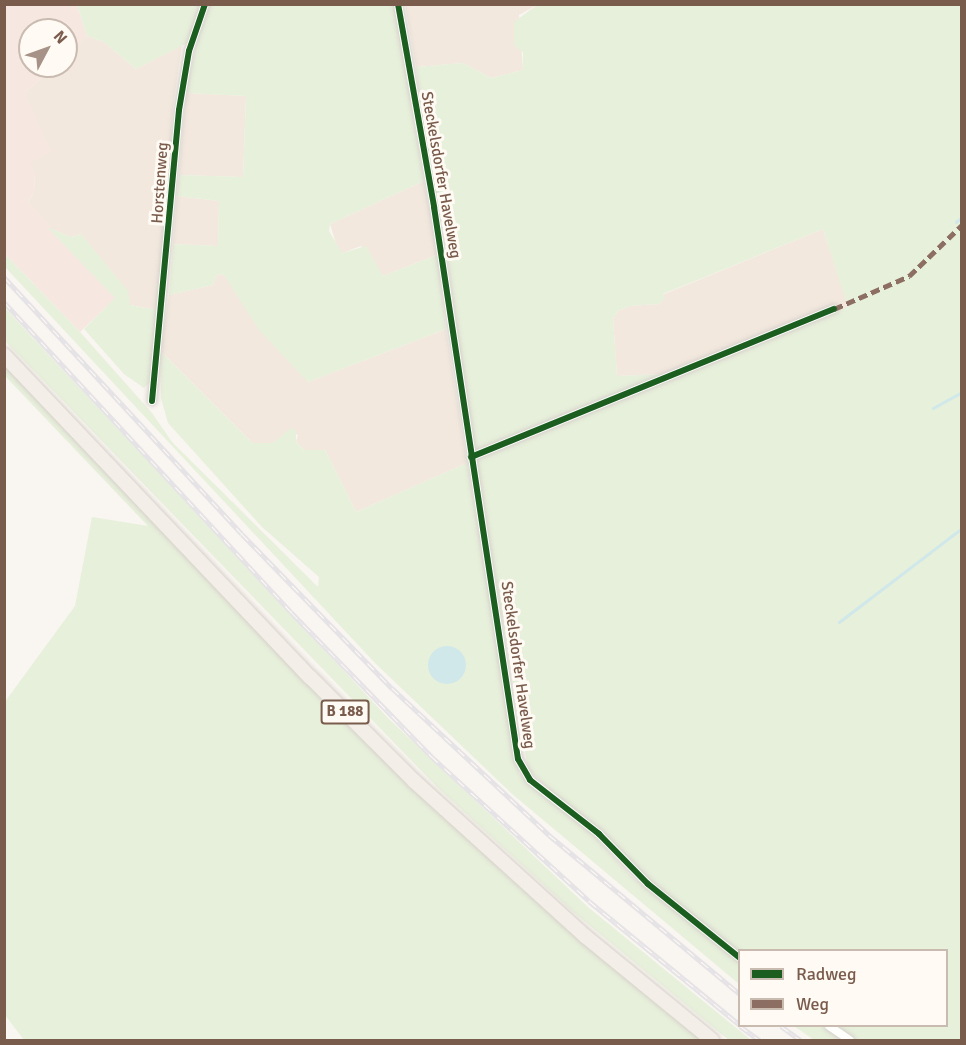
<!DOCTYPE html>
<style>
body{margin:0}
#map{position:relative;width:966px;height:1045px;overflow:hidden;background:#f9f5f0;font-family:Signika,sans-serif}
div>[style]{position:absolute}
.residential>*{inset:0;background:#f2e8de}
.commercial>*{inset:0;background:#f6e8e1}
.green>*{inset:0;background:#e7f0db}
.water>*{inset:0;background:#d0e8ea}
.round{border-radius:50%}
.stream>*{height:3px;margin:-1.5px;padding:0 1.5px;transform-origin:1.5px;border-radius:1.5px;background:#d0e8ea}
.roads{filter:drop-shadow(0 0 2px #d7d1cb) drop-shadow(0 0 2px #d7d1cb)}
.street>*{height:8px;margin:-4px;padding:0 4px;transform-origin:4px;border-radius:4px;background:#fefefd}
.primary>*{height:14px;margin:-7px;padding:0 7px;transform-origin:7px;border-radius:7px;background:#f3eee8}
.rail>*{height:5px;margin-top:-2.5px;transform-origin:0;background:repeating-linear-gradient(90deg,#fffaf3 0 9px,#e6e3e7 0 18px);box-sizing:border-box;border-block:2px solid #e6e3e7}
.quiet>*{height:4.5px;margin-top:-2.25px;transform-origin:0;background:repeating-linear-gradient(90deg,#8d6e63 0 9px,transparent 0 13.5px)}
.cycleway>*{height:6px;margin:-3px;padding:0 3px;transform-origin:3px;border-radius:3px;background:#1b5e20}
span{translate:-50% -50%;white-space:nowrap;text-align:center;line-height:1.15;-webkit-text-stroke:6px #fffaf3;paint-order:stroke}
.shield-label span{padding:2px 4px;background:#fffaf3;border:2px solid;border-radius:4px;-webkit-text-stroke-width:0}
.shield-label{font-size:15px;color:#7a5c4d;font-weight:700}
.street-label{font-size:16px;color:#7a5c4d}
.frame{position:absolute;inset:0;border:6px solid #7a5c4d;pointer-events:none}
.legend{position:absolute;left:738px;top:949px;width:210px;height:78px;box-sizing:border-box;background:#fffaf3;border:2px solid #cabbb1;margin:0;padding:8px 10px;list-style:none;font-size:18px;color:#7a5c4d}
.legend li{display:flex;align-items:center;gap:12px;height:30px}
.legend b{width:30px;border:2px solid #cabbb1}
.north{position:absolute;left:18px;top:18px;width:60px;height:60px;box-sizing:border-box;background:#fffaf3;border:2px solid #cabbb1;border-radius:50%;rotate:49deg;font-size:16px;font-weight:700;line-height:24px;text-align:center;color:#7a5c4d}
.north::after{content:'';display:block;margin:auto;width:21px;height:27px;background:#a69286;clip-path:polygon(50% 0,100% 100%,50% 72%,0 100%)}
</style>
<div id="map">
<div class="residential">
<div style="clip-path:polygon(405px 5px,537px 5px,519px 15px,523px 70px,491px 78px,463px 63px,416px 67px)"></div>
<div style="clip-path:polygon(87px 36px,104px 42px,136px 69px,182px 45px,173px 107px,165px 247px,157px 310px,130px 305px,81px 234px,71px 237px,47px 227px,28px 202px,34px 193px,35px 175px,29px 162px,25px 93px,55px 66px,66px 66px,66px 56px)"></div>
<div style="clip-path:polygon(186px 93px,246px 96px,243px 177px,179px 175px)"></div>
<div style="clip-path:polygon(424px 181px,437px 255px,383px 276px,361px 246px,342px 253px,338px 250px,330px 224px)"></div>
<div style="clip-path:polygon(177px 196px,219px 201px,218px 246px,173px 244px)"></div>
<div style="clip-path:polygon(823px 229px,849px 307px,684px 373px,617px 376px,613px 319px,618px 311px,630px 306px,659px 304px,662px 295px)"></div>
<div style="clip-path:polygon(217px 274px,224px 275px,308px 382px,446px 329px,467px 463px,356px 512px,325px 450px,304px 450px,296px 442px,298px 434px,273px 443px,252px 443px,160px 351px,169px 295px,213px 285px)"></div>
</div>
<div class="commercial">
<div style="clip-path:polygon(5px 5px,77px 5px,87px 36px,66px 56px,66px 30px,30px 30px,30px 66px,55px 66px,25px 93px,51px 152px,30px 162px,35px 175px,34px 193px,28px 202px,116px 298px,80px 332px,5px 254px)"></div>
</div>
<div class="green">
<div style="clip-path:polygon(77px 5px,200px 5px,187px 43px,136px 69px,104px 42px,87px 36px)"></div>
<div style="clip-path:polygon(210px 5px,394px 5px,424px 181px,330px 224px,329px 231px,342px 253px,366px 246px,383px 276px,437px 255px,446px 329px,308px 382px,259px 330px,224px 275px,217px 274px,213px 285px,169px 295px,173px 244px,218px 246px,219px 201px,177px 196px,179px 175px,243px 177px,246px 96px,186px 93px,198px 37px)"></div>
<div style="clip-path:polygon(evenodd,537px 5px,961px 5px,961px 1040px,814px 1040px,794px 1026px,946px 1026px,946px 950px,739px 952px,638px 871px,528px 769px,472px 445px,446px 246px,425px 142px,416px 67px,463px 63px,491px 78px,523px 70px,523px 52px,514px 45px,514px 22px,537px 5px,823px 229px,848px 307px,684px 373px,617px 376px,613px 319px,618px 311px,630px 306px,659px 304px,665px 298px,663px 294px,823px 229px)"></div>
<div style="clip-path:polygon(47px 227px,71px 237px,81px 234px,128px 291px,130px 305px,157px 310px,149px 383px,144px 388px,124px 374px,84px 329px,115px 298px)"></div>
<div style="clip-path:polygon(5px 254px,80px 332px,152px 413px,172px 442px,318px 587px,319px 577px,262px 527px,168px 423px,161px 398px,160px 351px,252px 443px,273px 443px,291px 428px,296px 431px,296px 442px,304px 450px,325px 450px,356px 512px,467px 463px,519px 774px,591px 833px,632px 877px,739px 962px,739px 984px,511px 793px,374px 662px,5px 267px)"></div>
<div style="clip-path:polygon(5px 308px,388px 718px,588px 907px,751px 1040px,729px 1040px,720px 1033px,572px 911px,439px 789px,5px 341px)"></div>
<div style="clip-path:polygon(5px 364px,430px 804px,559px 921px,704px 1040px,24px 1040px,5px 1015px,4px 703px,75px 606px,92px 517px,148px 526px,5px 376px)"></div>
</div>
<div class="water">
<div class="round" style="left:428px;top:646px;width:38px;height:38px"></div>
</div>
<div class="stream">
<div style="left:956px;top:222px;width:8px;rotate:-40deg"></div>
<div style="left:933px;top:408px;width:33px;rotate:-29deg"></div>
<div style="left:839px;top:622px;width:155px;rotate:-37.4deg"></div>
</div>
<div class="roads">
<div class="street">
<div style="left:398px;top:4px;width:206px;rotate:79.9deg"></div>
<div style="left:434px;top:207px;width:558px;rotate:81.35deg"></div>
<div style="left:518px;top:759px;width:24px;rotate:60deg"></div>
<div style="left:530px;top:780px;width:88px;rotate:38deg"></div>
<div style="left:599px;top:834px;width:70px;rotate:45.6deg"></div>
<div style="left:648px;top:884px;width:118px;rotate:38.8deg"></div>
<div style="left:152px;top:401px;width:292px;rotate:-84.7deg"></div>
<div style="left:179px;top:110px;width:60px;rotate:-80.4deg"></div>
<div style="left:189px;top:51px;width:50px;rotate:-71.2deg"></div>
<div style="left:471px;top:457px;width:392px;rotate:-22.2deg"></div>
<div style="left:829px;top:1026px;width:25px;rotate:34deg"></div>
</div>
<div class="primary">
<div style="left:4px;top:355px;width:444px;rotate:46.5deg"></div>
<div style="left:310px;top:677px;width:147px;rotate:45deg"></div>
<div style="left:414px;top:781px;width:231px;rotate:42.2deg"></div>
<div style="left:585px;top:936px;width:164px;rotate:39.3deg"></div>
</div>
</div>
<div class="rail">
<div style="left:4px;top:277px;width:350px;rotate:47.2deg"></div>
<div style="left:242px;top:534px;width:215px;rotate:45.8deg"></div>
<div style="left:392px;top:688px;width:215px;rotate:43.1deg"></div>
<div style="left:549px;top:835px;width:249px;rotate:39.8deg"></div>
<div style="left:4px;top:302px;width:422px;rotate:47.2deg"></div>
<div style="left:291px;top:612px;width:201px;rotate:45.8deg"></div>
<div style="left:431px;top:756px;width:214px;rotate:42.5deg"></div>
<div style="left:589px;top:901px;width:195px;rotate:39.4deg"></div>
<div style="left:740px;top:1026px;width:24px;rotate:36deg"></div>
<div style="left:781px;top:1026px;width:24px;rotate:36deg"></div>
</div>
<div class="quiet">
<div style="left:834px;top:309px;width:82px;rotate:-23.7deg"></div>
<div style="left:909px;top:276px;width:74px;rotate:-43.9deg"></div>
</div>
<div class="cycleway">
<div style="left:398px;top:4px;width:206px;rotate:79.9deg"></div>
<div style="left:434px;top:207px;width:558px;rotate:81.35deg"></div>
<div style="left:518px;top:759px;width:24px;rotate:60deg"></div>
<div style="left:530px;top:780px;width:88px;rotate:38deg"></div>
<div style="left:599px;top:834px;width:70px;rotate:45.6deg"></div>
<div style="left:648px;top:884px;width:118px;rotate:38.8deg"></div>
<div style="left:152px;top:401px;width:292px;rotate:-84.7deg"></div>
<div style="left:179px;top:110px;width:60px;rotate:-80.4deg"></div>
<div style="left:189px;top:51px;width:50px;rotate:-71.2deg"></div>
<div style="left:471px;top:457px;width:392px;rotate:-22.2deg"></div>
</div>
<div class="shield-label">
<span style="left:345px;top:712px">B 188</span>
</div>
<div class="street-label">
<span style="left:441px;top:175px;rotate:80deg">Steckelsdorfer Havelweg</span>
<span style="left:160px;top:183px;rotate:-86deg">Horstenweg</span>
<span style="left:518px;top:665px;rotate:82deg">Steckelsdorfer Havelweg</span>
</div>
<div class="frame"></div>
<ul class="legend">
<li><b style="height:8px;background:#1b5e20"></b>Radweg</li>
<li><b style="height:8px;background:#8d6e63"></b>Weg</li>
</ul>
<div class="north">N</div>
</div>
